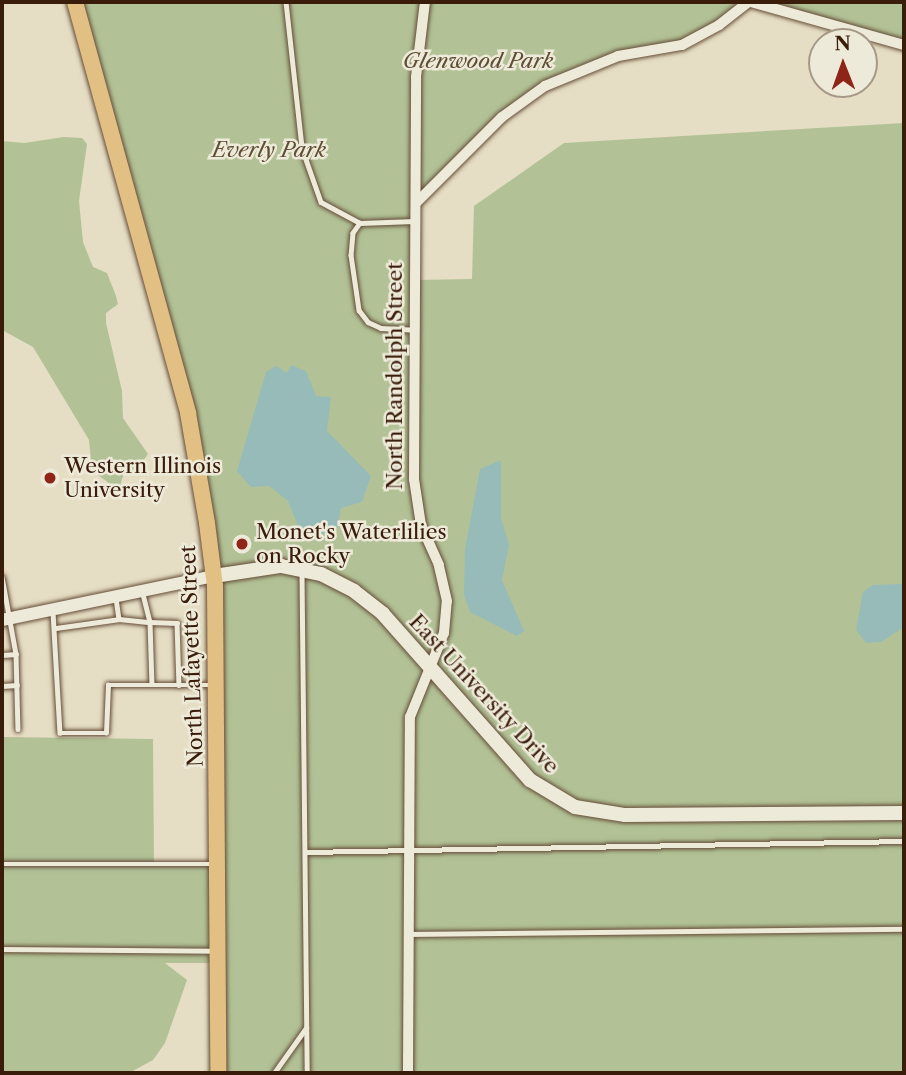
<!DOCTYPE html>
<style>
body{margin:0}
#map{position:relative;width:906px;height:1075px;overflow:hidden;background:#e5dec4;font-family:"Libre Caslon Text",serif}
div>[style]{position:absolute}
.green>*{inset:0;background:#b2c296}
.water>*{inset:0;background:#96bbb9}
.roads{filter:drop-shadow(0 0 2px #654c38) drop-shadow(0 0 2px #654c38)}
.service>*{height:4.5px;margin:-2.25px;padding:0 2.25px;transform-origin:2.25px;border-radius:2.25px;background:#eeead9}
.minor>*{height:10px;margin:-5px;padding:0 5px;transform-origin:5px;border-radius:5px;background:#eeead9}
.tertiary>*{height:12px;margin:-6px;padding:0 6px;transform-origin:6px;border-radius:6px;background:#eeead9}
.secondary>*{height:14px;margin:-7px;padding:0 7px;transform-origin:7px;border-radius:7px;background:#eeead9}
.trunk>*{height:16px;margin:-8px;padding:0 8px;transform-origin:8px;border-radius:8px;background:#e2bf82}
.dots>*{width:19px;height:19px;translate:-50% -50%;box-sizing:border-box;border:4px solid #eeead9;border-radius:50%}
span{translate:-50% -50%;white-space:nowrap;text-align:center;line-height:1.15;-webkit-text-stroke:5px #eeead9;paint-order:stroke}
.park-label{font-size:21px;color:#5e4e34;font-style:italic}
.street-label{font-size:21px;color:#3a1c0a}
.poi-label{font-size:21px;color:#3a1c0a}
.left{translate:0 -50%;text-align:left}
.frame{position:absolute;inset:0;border:4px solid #3a1c0a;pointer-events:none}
.north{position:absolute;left:808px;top:28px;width:70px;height:70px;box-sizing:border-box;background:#eeead9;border:2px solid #a69886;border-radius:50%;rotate:359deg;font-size:19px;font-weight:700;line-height:28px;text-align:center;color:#3a1c0a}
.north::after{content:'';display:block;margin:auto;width:24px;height:32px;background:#8f2418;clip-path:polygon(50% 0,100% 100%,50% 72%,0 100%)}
</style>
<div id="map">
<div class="green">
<div style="clip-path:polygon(75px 2px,748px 2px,682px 45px,618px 56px,527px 97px,417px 202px,415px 280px,472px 279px,474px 206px,564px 143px,904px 123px,904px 1073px,218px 1073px,217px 963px,165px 963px,187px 980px,165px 1043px,153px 1060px,129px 1073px,2px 1073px,2px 737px,153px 739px,154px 864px,216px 864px,216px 664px,200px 475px)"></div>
<div style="clip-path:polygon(751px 2px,904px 2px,904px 45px)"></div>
<div style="clip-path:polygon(64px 137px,82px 138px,87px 144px,79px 201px,83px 242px,93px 267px,107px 273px,116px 296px,118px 304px,106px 313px,106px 323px,122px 391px,123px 418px,148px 454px,138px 468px,124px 472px,119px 490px,92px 471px,89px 440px,33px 347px,2px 330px,2px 141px,24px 143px)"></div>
</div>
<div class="water">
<div style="clip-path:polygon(291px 365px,306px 371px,316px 396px,331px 397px,327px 431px,371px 476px,362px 502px,341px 508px,337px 528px,312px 539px,303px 538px,288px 501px,269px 486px,251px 487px,237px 471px,266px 372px,276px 366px,287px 373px)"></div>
<div style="clip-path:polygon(501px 460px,501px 518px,509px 545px,502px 580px,524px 631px,517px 636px,470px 612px,464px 595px,465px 549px,480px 469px)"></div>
<div style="clip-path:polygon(904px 584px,904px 627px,881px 642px,866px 643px,856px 630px,863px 592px,873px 585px)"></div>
</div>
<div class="roads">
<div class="service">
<div style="left:286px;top:2px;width:147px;rotate:83.7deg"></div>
<div style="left:302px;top:148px;width:57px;rotate:70.6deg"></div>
<div style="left:321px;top:202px;width:44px;rotate:28.3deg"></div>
<div style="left:360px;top:223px;width:54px;rotate:-2.1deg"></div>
<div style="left:360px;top:223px;width:12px;rotate:125deg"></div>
<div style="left:353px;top:233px;width:22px;rotate:95deg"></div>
<div style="left:351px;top:255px;width:56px;rotate:81.7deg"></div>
<div style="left:359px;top:310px;width:15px;rotate:53deg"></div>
<div style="left:368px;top:322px;width:14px;rotate:25deg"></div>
<div style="left:381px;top:328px;width:33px;rotate:3deg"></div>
<div style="left:302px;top:574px;width:499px;rotate:89.4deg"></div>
<div style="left:2px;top:577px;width:78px;rotate:79.7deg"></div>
<div style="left:16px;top:654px;width:75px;rotate:88.5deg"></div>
<div style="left:143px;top:594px;width:29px;rotate:76deg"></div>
<div style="left:150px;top:622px;width:27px;rotate:2deg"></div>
<div style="left:177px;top:623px;width:62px;rotate:88.2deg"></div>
<div style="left:116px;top:598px;width:21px;rotate:82deg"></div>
<div style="left:119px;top:619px;width:31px;rotate:6deg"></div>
<div style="left:150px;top:622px;width:62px;rotate:88.2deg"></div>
<div style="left:53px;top:612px;width:121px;rotate:86.7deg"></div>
<div style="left:60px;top:733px;width:46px"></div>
<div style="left:106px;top:733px;width:48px;rotate:-87.6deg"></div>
<div style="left:108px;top:685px;width:104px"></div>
<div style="left:56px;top:628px;width:64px;rotate:-8.1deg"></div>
<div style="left:2px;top:655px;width:14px;rotate:-4deg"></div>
<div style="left:2px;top:686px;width:15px;rotate:-4deg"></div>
<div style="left:306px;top:852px;width:598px;rotate:-1.05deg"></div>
<div style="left:2px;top:864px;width:211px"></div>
<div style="left:408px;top:934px;width:496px;rotate:-0.6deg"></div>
<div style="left:2px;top:949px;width:212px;rotate:0.5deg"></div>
<div style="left:274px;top:1073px;width:55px;rotate:-54.6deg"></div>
</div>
<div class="minor">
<div style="left:751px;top:2px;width:159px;rotate:15.7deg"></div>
<div style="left:417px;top:202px;width:120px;rotate:-45deg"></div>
<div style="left:502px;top:117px;width:53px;rotate:-35.8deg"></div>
<div style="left:545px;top:86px;width:79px;rotate:-22.3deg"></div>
<div style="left:618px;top:56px;width:65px;rotate:-9.8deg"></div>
<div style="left:682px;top:45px;width:42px;rotate:-28.4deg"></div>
<div style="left:719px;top:25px;width:37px;rotate:-38deg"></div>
<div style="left:408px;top:1073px;width:356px;rotate:-89.7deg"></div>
<div style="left:410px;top:717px;width:91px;rotate:-68deg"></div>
<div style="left:444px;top:633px;width:32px;rotate:-85deg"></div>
<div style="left:447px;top:601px;width:37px;rotate:-103deg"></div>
<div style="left:439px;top:565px;width:44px;rotate:-114.2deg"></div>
<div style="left:421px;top:525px;width:47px;rotate:-98.7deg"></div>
<div style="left:414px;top:479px;width:402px;rotate:-89.7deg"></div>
<div style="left:416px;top:77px;width:76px;rotate:-83.2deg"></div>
</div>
<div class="tertiary">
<div style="left:2px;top:620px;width:217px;rotate:-11.7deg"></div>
</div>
<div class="secondary">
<div style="left:214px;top:576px;width:68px;rotate:-8.5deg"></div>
<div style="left:281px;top:566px;width:41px;rotate:11.3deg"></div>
<div style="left:321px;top:574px;width:37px;rotate:27deg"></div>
<div style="left:354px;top:591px;width:37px;rotate:38deg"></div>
<div style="left:383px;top:614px;width:222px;rotate:48.5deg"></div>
<div style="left:530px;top:780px;width:52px;rotate:31deg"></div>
<div style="left:575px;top:807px;width:51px;rotate:9.1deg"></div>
<div style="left:625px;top:815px;width:279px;rotate:-0.4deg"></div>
</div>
<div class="trunk">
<div style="left:75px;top:2px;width:426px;rotate:74.6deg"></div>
<div style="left:188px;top:413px;width:112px;rotate:80.2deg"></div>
<div style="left:207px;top:523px;width:64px;rotate:82.8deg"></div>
<div style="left:215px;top:586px;width:487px;rotate:89.6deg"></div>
</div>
</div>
<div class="dots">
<div style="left:50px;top:478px;background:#8f2418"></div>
<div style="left:242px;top:544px;background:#8f2418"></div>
</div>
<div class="park-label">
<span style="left:478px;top:61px">Glenwood Park</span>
<span style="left:269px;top:150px">Everly Park</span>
</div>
<div class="street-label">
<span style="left:395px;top:376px;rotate:-90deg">North Randolph Street</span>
<span style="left:192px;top:656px;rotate:-92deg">North Lafayette Street</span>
<span style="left:484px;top:694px;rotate:47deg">East University Drive</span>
</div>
<div class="poi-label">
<span class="left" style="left:64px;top:478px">Western Illinois<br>University</span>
<span class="left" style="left:256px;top:544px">Monet's Waterlilies<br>on Rocky</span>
</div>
<div class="frame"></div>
<div class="north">N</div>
</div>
